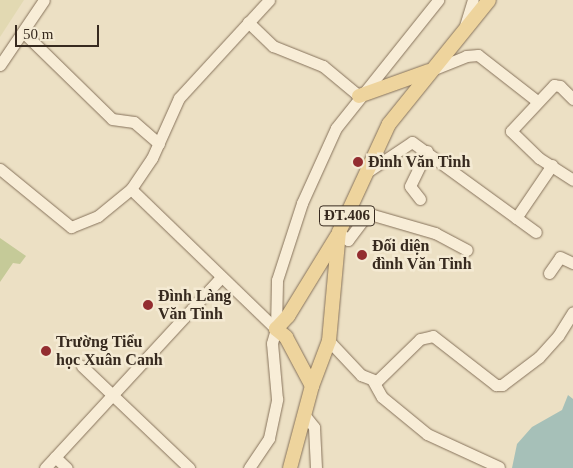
<!DOCTYPE html>
<meta charset="utf-8">
<style>
body{margin:0}
#map{position:relative;width:573px;height:468px;overflow:hidden;background:#ece0c4;font-family:Georgia,serif}
div>[style]{position:absolute}
.farmland>*{inset:0;background:#e2d9b2}
.green>*{inset:0;background:#c5ca98}
.water>*{inset:0;background:#a6c0b8}
.roads{filter:drop-shadow(0 0 1px #86725b) drop-shadow(0 0 1px #86725b)}
.minor>*{height:11px;margin:-5.5px;padding:0 5.5px;transform-origin:5.5px;border-radius:5.5px;background:#f8edd7}
.major>*{height:14px;margin:-7px;padding:0 7px;transform-origin:7px;border-radius:7px;background:#eed49d}
.dots>*{width:14px;height:14px;translate:-50% -50%;box-sizing:border-box;border:2px solid #f4ead3;border-radius:50%}
span{translate:-50% -50%;white-space:nowrap;text-align:center;line-height:1.15;-webkit-text-stroke:5px #f4ead3;paint-order:stroke}
.shield-label span{padding:1px 4px;background:#f4ead3;border:1px solid;border-radius:4px;-webkit-text-stroke-width:0}
.shield-label{font-size:15px;color:#372a1f;font-weight:700}
.poi-label{font-size:16px;color:#372a1f;font-weight:700}
.left{translate:0 -50%;text-align:left}
.scale{position:absolute;left:15px;top:25px;width:84px;height:22px;box-sizing:border-box;border:2px solid #372a1f;border-top:0;padding-left:6px;font-size:15px;line-height:18px;white-space:nowrap;color:#372a1f;-webkit-text-stroke:4px #f4ead3;paint-order:stroke}
</style>
<div id="map">
<div class="farmland">
<div style="clip-path:polygon(0 0,24px 0,0 37px)"></div>
</div>
<div class="green">
<div style="clip-path:polygon(0 238px,26px 256px,20px 264px,13px 263px,0 282px)"></div>
</div>
<div class="water">
<div style="clip-path:polygon(568px 395px,573px 399px,573px 468px,512px 468px,517px 444px,532px 427px,562px 410px)"></div>
</div>
<div class="roads">
<div class="minor">
<div style="left:248px;top:22px;width:35px;rotate:44deg"></div>
<div style="left:273px;top:46px;width:54px;rotate:21.8deg"></div>
<div style="left:323px;top:66px;width:47px;rotate:39.8deg"></div>
<div style="left:464px;top:29px;width:30px;rotate:-73deg"></div>
<div style="left:23px;top:32px;width:124px;rotate:44.3deg"></div>
<div style="left:112px;top:119px;width:22px;rotate:8deg"></div>
<div style="left:134px;top:122px;width:33px;rotate:41deg"></div>
<div style="left:0;top:65px;width:78px;rotate:-55.9deg"></div>
<div style="left:432px;top:70px;width:37px;rotate:-22deg"></div>
<div style="left:466px;top:56px;width:12px;rotate:-5deg"></div>
<div style="left:478px;top:55px;width:75px;rotate:37.9deg"></div>
<div style="left:573px;top:99px;width:18px;rotate:-135deg"></div>
<div style="left:560px;top:86px;width:6px;rotate:-171deg"></div>
<div style="left:554px;top:85px;width:63px;rotate:133.1deg"></div>
<div style="left:511px;top:131px;width:39px;rotate:44deg"></div>
<div style="left:539px;top:158px;width:40px;rotate:32.9deg"></div>
<div style="left:0;top:169px;width:92px;rotate:39.2deg"></div>
<div style="left:71px;top:227px;width:29px;rotate:-22deg"></div>
<div style="left:98px;top:216px;width:43px;rotate:-39.3deg"></div>
<div style="left:131px;top:189px;width:37px;rotate:-56deg"></div>
<div style="left:152px;top:158px;width:66px;rotate:-65.8deg"></div>
<div style="left:179px;top:98px;width:133px;rotate:-47.4deg"></div>
<div style="left:367px;top:172px;width:54px;rotate:-33.7deg"></div>
<div style="left:412px;top:142px;width:153px;rotate:36deg"></div>
<div style="left:131px;top:189px;width:202px;rotate:44deg"></div>
<div style="left:420px;top:199px;width:16px;rotate:-128deg"></div>
<div style="left:410px;top:186px;width:39px;rotate:-64deg"></div>
<div style="left:516px;top:218px;width:64px;rotate:-55.8deg"></div>
<div style="left:339px;top:232px;width:12px;rotate:42deg"></div>
<div style="left:348px;top:240px;width:30px;rotate:-53deg"></div>
<div style="left:366px;top:216px;width:7px;rotate:-8deg"></div>
<div style="left:373px;top:215px;width:65px;rotate:16.2deg"></div>
<div style="left:435px;top:233px;width:36px;rotate:28deg"></div>
<div style="left:549px;top:273px;width:19px;rotate:-55deg"></div>
<div style="left:560px;top:257px;width:14px;rotate:25deg"></div>
<div style="left:329px;top:341px;width:47px;rotate:46.7deg"></div>
<div style="left:361px;top:375px;width:17px;rotate:21deg"></div>
<div style="left:377px;top:381px;width:60px;rotate:-44.3deg"></div>
<div style="left:420px;top:339px;width:13px;rotate:-13deg"></div>
<div style="left:433px;top:336px;width:80px;rotate:37.9deg"></div>
<div style="left:496px;top:385px;width:6px"></div>
<div style="left:502px;top:385px;width:46px;rotate:-37.1deg"></div>
<div style="left:539px;top:357px;width:28px;rotate:-48deg"></div>
<div style="left:558px;top:336px;width:28px;rotate:-58deg"></div>
<div style="left:82px;top:366px;width:148px;rotate:43.6deg"></div>
<div style="left:373px;top:381px;width:18px;rotate:61deg"></div>
<div style="left:382px;top:397px;width:58px;rotate:39.4deg"></div>
<div style="left:427px;top:434px;width:79px;rotate:24.6deg"></div>
<div style="left:306px;top:417px;width:13px;rotate:51deg"></div>
<div style="left:314px;top:427px;width:41px;rotate:87.2deg"></div>
<div style="left:55px;top:457px;width:16px;rotate:43deg"></div>
<div style="left:45px;top:468px;width:260px;rotate:-47.3deg"></div>
<div style="left:249px;top:468px;width:36px;rotate:-56deg"></div>
<div style="left:269px;top:438px;width:40px;rotate:-78deg"></div>
<div style="left:277px;top:399px;width:56px;rotate:-95.1deg"></div>
<div style="left:272px;top:343px;width:15px;rotate:-74deg"></div>
<div style="left:276px;top:329px;width:49px;rotate:-88.8deg"></div>
<div style="left:277px;top:280px;width:81px;rotate:-72deg"></div>
<div style="left:302px;top:203px;width:82px;rotate:-65.6deg"></div>
<div style="left:336px;top:128px;width:164px;rotate:-51.4deg"></div>
</div>
<div class="major">
<div style="left:359px;top:96px;width:74px;rotate:-19.7deg"></div>
<div style="left:312px;top:386px;width:55px;rotate:-118deg"></div>
<div style="left:286px;top:337px;width:13px;rotate:-141deg"></div>
<div style="left:276px;top:329px;width:18px;rotate:-47deg"></div>
<div style="left:288px;top:316px;width:94px;rotate:-58.5deg"></div>
<div style="left:290px;top:468px;width:85px;rotate:-75deg"></div>
<div style="left:312px;top:386px;width:48px;rotate:-69.3deg"></div>
<div style="left:329px;top:341px;width:109px;rotate:-84.8deg"></div>
<div style="left:339px;top:232px;width:119px;rotate:-65.2deg"></div>
<div style="left:389px;top:124px;width:159px;rotate:-51.1deg"></div>
</div>
</div>
<div class="dots">
<div style="left:358px;top:162px;background:#932d30"></div>
<div style="left:362px;top:255px;background:#932d30"></div>
<div style="left:148px;top:305px;background:#932d30"></div>
<div style="left:46px;top:351px;background:#932d30"></div>
</div>
<div class="shield-label">
<span style="left:347px;top:216px">ĐT.406</span>
</div>
<div class="poi-label">
<span class="left" style="left:368px;top:162px">Đình Văn Tinh</span>
<span class="left" style="left:372px;top:255px">Đối diện<br>đình Văn Tinh</span>
<span class="left" style="left:158px;top:305px">Đình Làng<br>Văn Tinh</span>
<span class="left" style="left:56px;top:351px">Trường Tiểu<br>học Xuân Canh</span>
</div>
<div class="scale">50 m</div>
</div>
